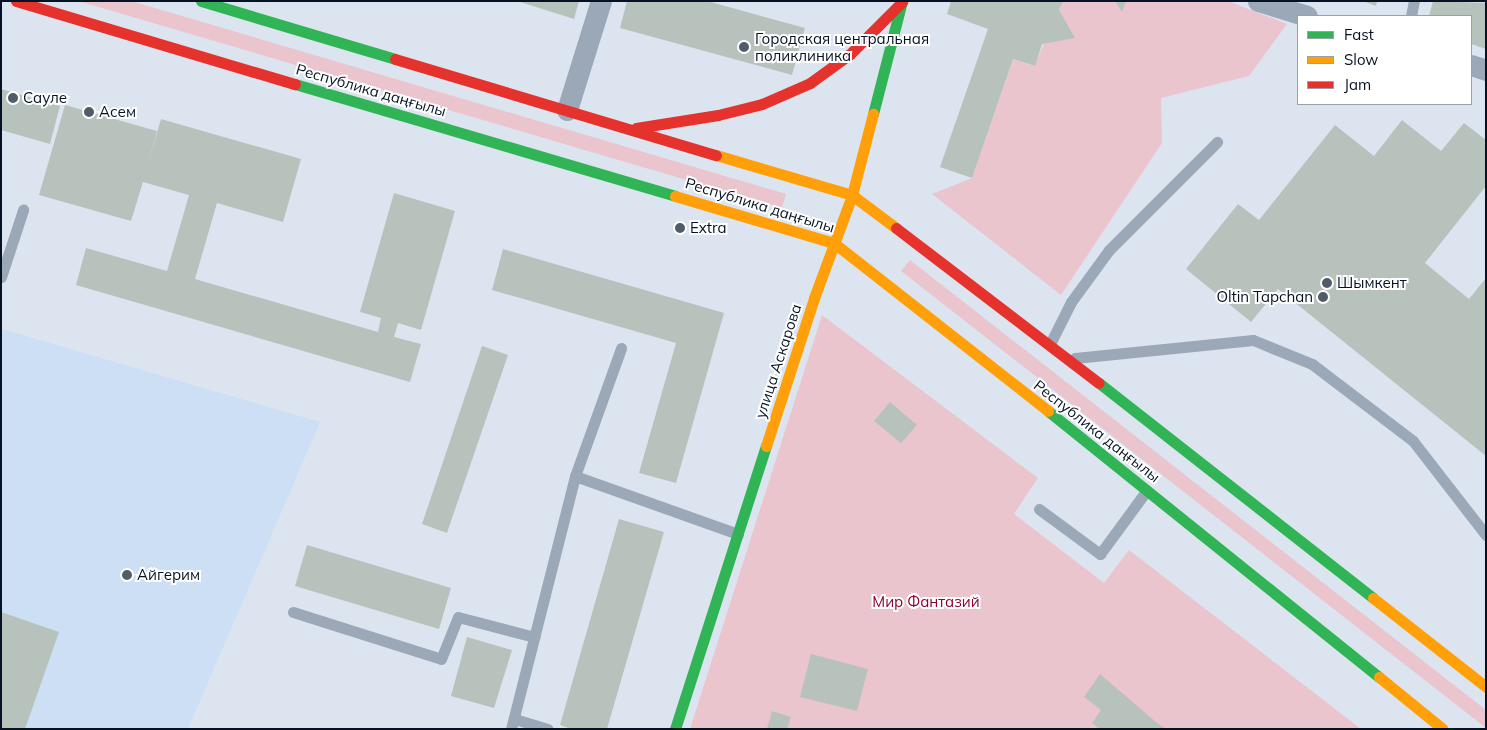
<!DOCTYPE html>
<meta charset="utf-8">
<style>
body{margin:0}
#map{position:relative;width:1487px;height:730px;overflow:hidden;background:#dce5ef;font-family:Mulish,sans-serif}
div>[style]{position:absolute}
.built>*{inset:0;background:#ccdff5}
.green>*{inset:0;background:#eac5cd}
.building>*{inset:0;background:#b8c2bc}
.lane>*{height:11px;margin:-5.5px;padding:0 5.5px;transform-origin:5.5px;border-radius:5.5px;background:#9aa8b8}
.street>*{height:21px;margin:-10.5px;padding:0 10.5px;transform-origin:10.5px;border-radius:10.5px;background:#9aa8b8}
.fast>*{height:11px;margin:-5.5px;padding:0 5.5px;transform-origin:5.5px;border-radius:5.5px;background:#30b455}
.slow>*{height:11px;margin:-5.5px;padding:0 5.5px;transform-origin:5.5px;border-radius:5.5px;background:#ff9f0a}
.jam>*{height:11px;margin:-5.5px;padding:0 5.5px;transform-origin:5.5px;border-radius:5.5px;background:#e5322d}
.dots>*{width:14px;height:14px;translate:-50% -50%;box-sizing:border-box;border:2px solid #fff;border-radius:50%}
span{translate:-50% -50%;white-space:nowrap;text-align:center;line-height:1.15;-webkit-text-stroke:4px #fff;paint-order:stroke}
.poi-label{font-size:15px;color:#051223}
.left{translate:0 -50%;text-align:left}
.right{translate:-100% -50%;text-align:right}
.street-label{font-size:15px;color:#051223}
.park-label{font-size:15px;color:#8a022f}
.frame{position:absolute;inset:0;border:2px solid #051223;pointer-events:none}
.legend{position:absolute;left:1297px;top:15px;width:175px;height:90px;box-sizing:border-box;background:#fff;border:1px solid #9ba0a7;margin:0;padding:6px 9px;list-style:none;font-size:15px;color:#051223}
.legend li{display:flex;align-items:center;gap:10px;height:25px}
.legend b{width:25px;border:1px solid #9ba0a7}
</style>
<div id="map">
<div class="built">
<div style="clip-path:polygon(2px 329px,320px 422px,188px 729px,1px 729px)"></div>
</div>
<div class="green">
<div style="clip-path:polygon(78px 1px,131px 1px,786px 194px,782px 208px)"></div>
<div style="clip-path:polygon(1063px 1px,1115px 1px,1122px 11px,1126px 1px,1228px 1px,1287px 24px,1249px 76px,1161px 98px,1162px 143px,1061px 295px,932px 194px,972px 178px,1013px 59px,1034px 66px)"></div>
<div style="clip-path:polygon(910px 260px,1486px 710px,1486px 728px,901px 271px)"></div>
<div style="clip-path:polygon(822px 315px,1038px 478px,1014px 514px,1104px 583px,1129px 550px,1361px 729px,690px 729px)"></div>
</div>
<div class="building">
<div style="clip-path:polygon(517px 1px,579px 1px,574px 19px)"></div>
<div style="clip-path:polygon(627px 1px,707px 1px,805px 28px,792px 75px,620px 28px)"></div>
<div style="clip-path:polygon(951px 1px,1063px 1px,1059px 10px,1075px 38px,1042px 44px,1035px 66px,1013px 59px,972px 178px,940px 167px,988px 29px,947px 14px)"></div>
<div style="clip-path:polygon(1115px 1px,1126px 1px,1122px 12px)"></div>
<div style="clip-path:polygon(1363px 1px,1377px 1px,1376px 6px)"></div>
<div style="clip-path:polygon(1433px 1px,1486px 3px,1486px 49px,1471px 44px,1471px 16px,1429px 16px)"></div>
<div style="clip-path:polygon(1px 89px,60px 106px,50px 144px,1px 130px)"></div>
<div style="clip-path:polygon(65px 105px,157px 131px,148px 163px,161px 119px,301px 159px,283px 222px,217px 203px,195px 279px,378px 332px,381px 318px,360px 312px,394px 193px,455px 211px,421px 330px,398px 323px,394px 337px,421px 344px,410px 382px,76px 285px,86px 248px,167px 271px,189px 195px,143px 182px,131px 221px,39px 195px)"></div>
<div style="clip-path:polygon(1402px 120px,1441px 151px,1464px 123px,1486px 140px,1486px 186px,1425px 263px,1469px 299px,1486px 278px,1486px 456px,1278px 289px,1251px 322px,1186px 269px,1238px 204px,1259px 220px,1335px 125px,1374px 156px)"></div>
<div style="clip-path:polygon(503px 249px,724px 313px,676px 483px,639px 473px,676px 343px,492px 290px)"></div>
<div style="clip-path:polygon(482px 346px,508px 355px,447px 533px,422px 524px)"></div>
<div style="clip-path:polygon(890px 402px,917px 425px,901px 443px,874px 421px)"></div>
<div style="clip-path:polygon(619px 519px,664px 532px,607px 729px,571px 729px,560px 725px)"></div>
<div style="clip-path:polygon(307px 545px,451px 588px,439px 629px,295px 586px)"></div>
<div style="clip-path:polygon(1px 612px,59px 632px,25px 729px,1px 729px)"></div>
<div style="clip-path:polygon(467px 637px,512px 650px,494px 708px,451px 696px)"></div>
<div style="clip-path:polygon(811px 654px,868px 669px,857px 711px,800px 697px)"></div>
<div style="clip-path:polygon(1100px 674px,1157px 723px,1166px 729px,1100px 729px,1092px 723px,1101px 710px,1084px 697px)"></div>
<div style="clip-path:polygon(772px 711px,791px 717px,787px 729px,767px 729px)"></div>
</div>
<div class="lane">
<div style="left:1411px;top:16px;width:15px;rotate:-79deg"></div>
<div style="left:1px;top:277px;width:71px;rotate:-71.8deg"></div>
<div style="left:1050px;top:344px;width:47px;rotate:-63.4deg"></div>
<div style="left:1071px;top:302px;width:64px;rotate:-53.8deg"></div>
<div style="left:1109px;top:250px;width:153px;rotate:-45deg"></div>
<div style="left:1075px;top:358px;width:179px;rotate:-5.8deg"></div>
<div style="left:1253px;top:340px;width:64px;rotate:22.1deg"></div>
<div style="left:1312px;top:364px;width:127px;rotate:37.3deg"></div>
<div style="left:1413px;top:441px;width:119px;rotate:52.2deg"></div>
<div style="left:575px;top:476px;width:136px;rotate:-70.2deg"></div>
<div style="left:1039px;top:509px;width:76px;rotate:36.4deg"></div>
<div style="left:1100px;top:554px;width:79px;rotate:-53.7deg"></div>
<div style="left:293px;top:612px;width:155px;rotate:17.6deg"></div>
<div style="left:441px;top:659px;width:45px;rotate:-68deg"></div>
<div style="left:458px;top:617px;width:79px;rotate:14.7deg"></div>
<div style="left:515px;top:719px;width:34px;rotate:17deg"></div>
<div style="left:511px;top:729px;width:261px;rotate:-75.8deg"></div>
<div style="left:575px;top:476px;width:173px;rotate:19.6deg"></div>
</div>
<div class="street">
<div style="left:1258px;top:1px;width:51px;rotate:17deg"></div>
<div style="left:1471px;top:65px;width:16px;rotate:18deg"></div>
<div style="left:567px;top:110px;width:114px;rotate:-72.7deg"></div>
</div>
<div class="fast">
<div style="left:201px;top:1px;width:202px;rotate:16.6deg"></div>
<div style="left:295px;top:84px;width:396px;rotate:16.4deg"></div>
<div style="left:873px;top:114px;width:117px;rotate:-75.6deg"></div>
<div style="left:1099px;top:383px;width:348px;rotate:38.1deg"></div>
<div style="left:1048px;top:411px;width:425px;rotate:38.8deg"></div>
<div style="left:675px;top:729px;width:297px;rotate:-72.2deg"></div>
</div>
<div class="slow">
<div style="left:716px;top:155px;width:142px;rotate:16.4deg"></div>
<div style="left:852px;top:195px;width:55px;rotate:36.9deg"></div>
<div style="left:675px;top:196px;width:166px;rotate:16.5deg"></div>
<div style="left:834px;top:243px;width:272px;rotate:38.1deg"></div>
<div style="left:766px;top:446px;width:156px;rotate:-72deg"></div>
<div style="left:814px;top:298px;width:110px;rotate:-69.7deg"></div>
<div style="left:852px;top:195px;width:84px;rotate:-75.5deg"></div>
<div style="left:1373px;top:598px;width:144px;rotate:38.2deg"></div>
<div style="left:1379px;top:677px;width:82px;rotate:39.1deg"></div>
</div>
<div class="jam">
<div style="left:16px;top:1px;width:291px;rotate:16.6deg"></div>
<div style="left:395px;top:59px;width:335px;rotate:16.7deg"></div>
<div style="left:636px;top:128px;width:83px;rotate:-9deg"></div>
<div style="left:718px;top:115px;width:45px;rotate:-14deg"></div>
<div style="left:762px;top:104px;width:52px;rotate:-23.6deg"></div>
<div style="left:810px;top:83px;width:49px;rotate:-35.9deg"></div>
<div style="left:850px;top:54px;width:74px;rotate:-45deg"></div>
<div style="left:896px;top:228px;width:255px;rotate:37.4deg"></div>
</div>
<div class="dots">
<div style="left:744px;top:47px;background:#505c6a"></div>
<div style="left:13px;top:98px;background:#505c6a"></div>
<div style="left:89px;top:112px;background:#505c6a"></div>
<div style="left:680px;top:228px;background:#505c6a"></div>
<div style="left:1327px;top:283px;background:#505c6a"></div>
<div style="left:1323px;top:297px;background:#505c6a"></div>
<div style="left:127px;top:575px;background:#505c6a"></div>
</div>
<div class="poi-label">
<span class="left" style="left:755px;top:47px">Городская центральная<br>поликлиника</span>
<span class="left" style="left:23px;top:98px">Сауле</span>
<span class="left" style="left:99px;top:112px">Асем</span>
<span class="left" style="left:690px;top:228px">Extra</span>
<span class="left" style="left:1337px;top:283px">Шымкент</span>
<span class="right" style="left:1313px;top:297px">Oltin Tapchan</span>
<span class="left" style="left:137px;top:575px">Айгерим</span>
</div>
<div class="street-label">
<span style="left:371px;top:90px;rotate:16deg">Республика даңғылы</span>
<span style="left:760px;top:205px;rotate:17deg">Республика даңғылы</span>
<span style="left:778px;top:361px;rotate:-72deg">улица Аскарова</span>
<span style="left:1097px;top:431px;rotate:38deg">Республика даңғылы</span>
</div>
<div class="park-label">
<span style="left:926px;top:602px">Мир Фантазий</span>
</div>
<div class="frame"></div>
<ul class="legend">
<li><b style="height:6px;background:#30b455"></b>Fast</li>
<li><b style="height:6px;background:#ff9f0a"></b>Slow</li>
<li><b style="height:6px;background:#e5322d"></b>Jam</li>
</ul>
</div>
